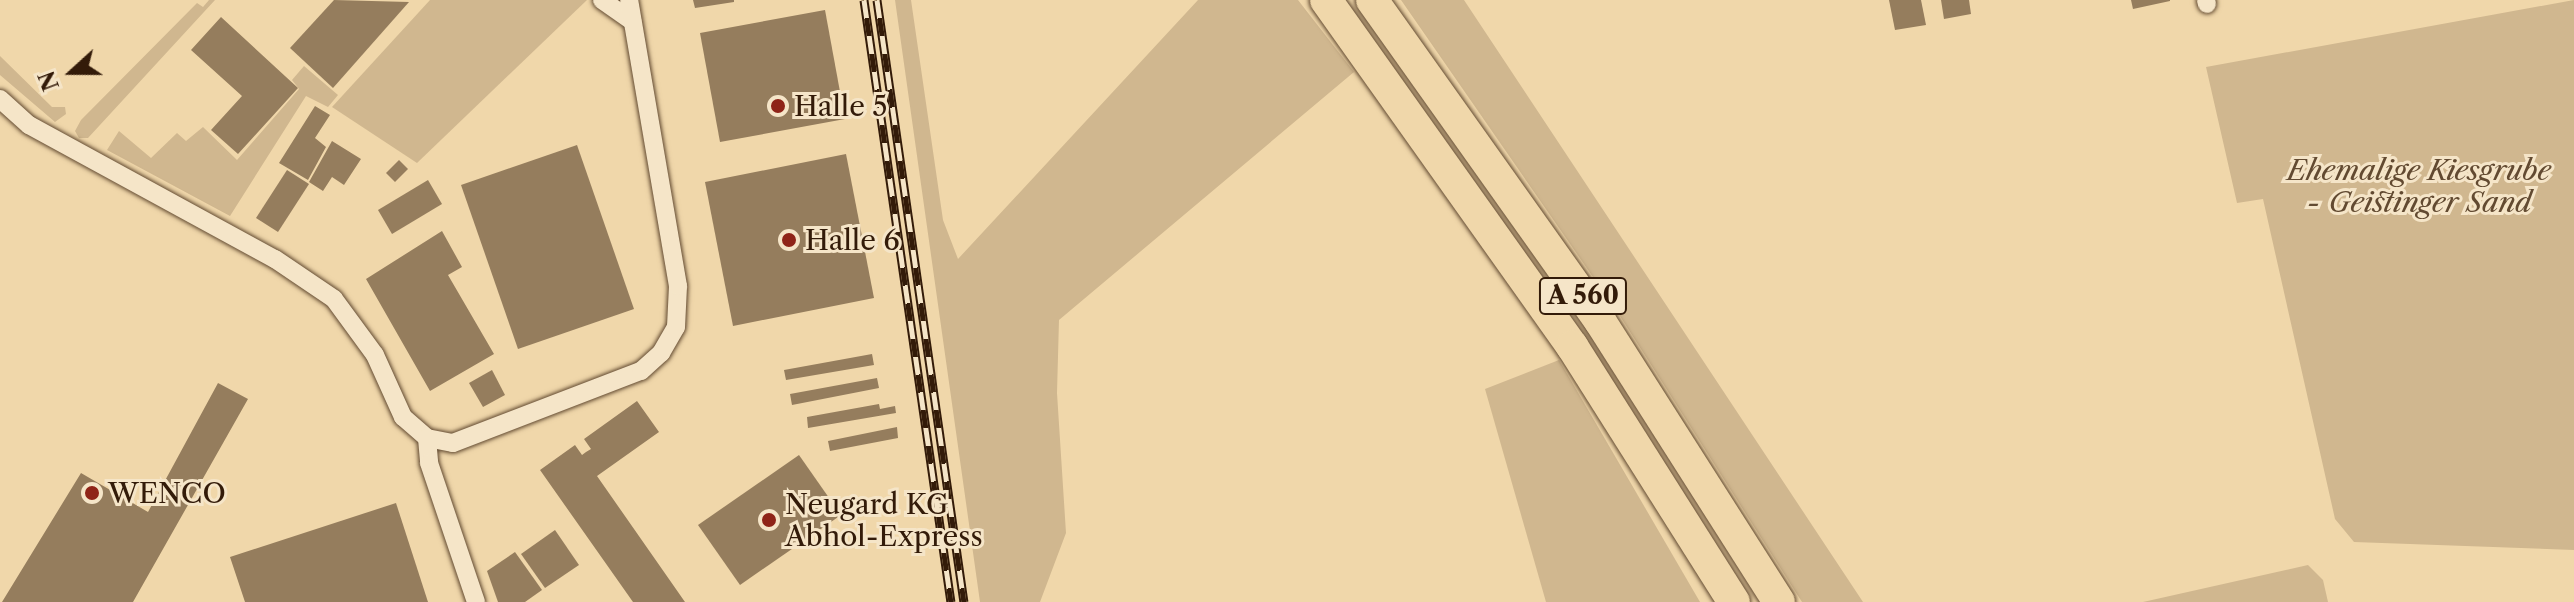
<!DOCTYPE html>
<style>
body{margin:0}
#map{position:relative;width:2574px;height:602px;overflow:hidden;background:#f0d7aa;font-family:"Libre Caslon Text",serif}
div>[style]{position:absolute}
.green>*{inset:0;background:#d0b78f}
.building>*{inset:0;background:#957d5d}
.roads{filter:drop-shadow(0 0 2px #624a31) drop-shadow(0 0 2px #624a31)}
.minor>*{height:18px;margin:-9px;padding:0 9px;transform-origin:9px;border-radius:9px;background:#f5e5c8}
.motorway>*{height:32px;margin:-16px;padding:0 16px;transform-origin:16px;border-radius:16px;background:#f0d7aa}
.rail>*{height:9px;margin-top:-4.5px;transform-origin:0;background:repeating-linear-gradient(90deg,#f5e5c8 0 18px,#331b09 0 36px);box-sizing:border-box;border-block:2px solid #331b09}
.dots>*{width:22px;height:22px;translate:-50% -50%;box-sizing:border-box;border:4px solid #f5e5c8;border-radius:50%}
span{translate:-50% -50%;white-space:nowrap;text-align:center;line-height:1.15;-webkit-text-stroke:6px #f5e5c8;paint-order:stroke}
.shield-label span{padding:2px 6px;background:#f5e5c8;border:2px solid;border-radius:6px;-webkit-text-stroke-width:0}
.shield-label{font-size:26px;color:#331b09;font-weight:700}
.poi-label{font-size:28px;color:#331b09}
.left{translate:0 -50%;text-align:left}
.park-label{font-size:28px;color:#624a31;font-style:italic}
.north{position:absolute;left:32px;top:32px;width:80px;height:80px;-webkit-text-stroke:6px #f5e5c8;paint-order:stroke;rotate:249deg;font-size:22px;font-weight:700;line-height:32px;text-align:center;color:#331b09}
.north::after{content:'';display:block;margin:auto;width:28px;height:36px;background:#331b09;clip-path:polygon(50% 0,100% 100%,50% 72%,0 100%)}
</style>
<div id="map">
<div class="green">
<div style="clip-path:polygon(209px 0,215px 0,88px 138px,79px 138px,75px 131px,81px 120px,197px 3px,203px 7px)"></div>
<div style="clip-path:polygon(430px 0,587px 0,417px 163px,332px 107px)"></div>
<div style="clip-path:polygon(895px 0,911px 0,943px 220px,958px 259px,1198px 0,1298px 0,1354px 72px,1059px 320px,1057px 393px,1066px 533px,1040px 602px,980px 602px)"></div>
<div style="clip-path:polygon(1401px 0,1464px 0,1863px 602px,1802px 602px,1620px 316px)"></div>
<div style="clip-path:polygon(2574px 0,2574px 550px,2354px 542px,2335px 519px,2263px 199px,2237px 203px,2206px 67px)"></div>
<div style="clip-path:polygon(0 56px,52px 107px,65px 107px,66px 114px,55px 122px,0 75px)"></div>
<div style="clip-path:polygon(304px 66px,338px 95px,328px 107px,306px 96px,230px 216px,107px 150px,119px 131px,151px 158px,177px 133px,186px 141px,203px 127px,237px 160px,299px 89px,292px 80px)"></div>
<div style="clip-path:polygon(1559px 360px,1700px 602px,1546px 602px,1485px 389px)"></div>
<div style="clip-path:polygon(2308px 565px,2323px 580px,2328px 602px,2143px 602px)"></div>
</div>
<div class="building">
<div style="clip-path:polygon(334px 0,409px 2px,333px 88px,290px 48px)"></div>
<div style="clip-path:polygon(693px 0,734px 0,734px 2px,695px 8px)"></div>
<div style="clip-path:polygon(1889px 0,1921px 0,1926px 25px,1895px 30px)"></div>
<div style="clip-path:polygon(1941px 0,1969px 0,1971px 14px,1944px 19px)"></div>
<div style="clip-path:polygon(2131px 0,2170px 0,2170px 1px,2133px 9px)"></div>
<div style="clip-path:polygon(825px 10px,845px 119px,720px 142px,700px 33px)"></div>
<div style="clip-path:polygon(221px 17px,298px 88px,238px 154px,211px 130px,242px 96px,191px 50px)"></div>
<div style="clip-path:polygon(315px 106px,330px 115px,315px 138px,326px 147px,308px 180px,279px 163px)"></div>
<div style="clip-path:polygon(332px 141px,361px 159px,344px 185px,332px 177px,323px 191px,309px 182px)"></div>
<div style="clip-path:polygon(577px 145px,634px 309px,518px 349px,461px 185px)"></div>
<div style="clip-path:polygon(846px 154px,874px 298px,733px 326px,705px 182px)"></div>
<div style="clip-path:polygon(399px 160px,408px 169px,395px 182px,386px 173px)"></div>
<div style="clip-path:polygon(287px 170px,309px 184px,278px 232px,256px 218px)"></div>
<div style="clip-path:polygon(428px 180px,442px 204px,392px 234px,378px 210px)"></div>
<div style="clip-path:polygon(442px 231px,462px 267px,448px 275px,494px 354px,430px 391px,366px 279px)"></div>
<div style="clip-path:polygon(872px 354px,874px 365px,786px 380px,784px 370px)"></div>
<div style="clip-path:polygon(492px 370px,505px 395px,483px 407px,469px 383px)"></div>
<div style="clip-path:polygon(877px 378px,879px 388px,792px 405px,790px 394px)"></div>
<div style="clip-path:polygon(218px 383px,248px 399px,133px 602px,2px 602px,81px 473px,148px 512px)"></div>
<div style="clip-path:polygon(637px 401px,659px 432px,597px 476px,685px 602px,633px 602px,540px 470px,575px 445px,582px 455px,586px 452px,591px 449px,584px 439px)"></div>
<div style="clip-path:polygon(879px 404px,880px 409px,895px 406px,896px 413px,808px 428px,807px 417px)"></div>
<div style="clip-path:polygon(897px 427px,898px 438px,830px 451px,828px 441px)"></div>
<div style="clip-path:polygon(799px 455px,841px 515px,740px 585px,698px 525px)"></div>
<div style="clip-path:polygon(396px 503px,428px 602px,245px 602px,230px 557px)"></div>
<div style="clip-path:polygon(555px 530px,579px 565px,545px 588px,521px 554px)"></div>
<div style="clip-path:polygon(515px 552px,542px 590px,525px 602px,498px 602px,487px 571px)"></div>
</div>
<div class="roads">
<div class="minor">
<div style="left:602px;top:0;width:37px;rotate:35deg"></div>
<div style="left:2206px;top:0;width:4px;rotate:76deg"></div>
<div style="left:0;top:99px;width:39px;rotate:42deg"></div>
<div style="left:29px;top:125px;width:280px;rotate:28.6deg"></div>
<div style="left:275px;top:259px;width:71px;rotate:34.1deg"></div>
<div style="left:334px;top:299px;width:69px;rotate:53.8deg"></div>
<div style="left:375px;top:355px;width:68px;rotate:65.7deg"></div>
<div style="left:403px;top:417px;width:32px;rotate:41deg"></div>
<div style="left:427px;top:438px;width:26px;rotate:11deg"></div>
<div style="left:453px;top:443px;width:201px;rotate:-21deg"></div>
<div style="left:641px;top:371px;width:27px;rotate:-42deg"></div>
<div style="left:661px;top:353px;width:30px;rotate:-60deg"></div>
<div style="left:676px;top:327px;width:41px;rotate:-87.2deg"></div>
<div style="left:678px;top:286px;width:290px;rotate:-99.7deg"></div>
<div style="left:427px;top:438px;width:25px;rotate:85deg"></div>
<div style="left:429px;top:463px;width:147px;rotate:71.3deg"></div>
</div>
<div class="motorway">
<div style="left:1326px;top:0;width:425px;rotate:54.6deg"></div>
<div style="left:1572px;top:346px;width:303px;rotate:57.7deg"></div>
<div style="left:1372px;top:0;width:394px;rotate:54.6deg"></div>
<div style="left:1600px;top:321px;width:333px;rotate:57.5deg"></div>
</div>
</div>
<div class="rail">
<div style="left:864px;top:0;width:608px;rotate:81.78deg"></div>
<div style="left:877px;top:0;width:608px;rotate:81.78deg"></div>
</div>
<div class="dots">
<div style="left:778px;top:106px;background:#8f2418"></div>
<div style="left:789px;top:240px;background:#8f2418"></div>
<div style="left:92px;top:493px;background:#8f2418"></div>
<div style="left:769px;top:520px;background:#8f2418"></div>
</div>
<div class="shield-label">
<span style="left:1583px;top:296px">A 560</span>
</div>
<div class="poi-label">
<span class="left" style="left:794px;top:106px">Halle 5</span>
<span class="left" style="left:805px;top:240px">Halle 6</span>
<span class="left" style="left:108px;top:493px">WENCO</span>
<span class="left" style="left:785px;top:520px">Neugard KG<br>Abhol-Express</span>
</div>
<div class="park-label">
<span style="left:2419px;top:186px">Ehemalige Kiesgrube<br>- Geistinger Sand</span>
</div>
<div class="north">N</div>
</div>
